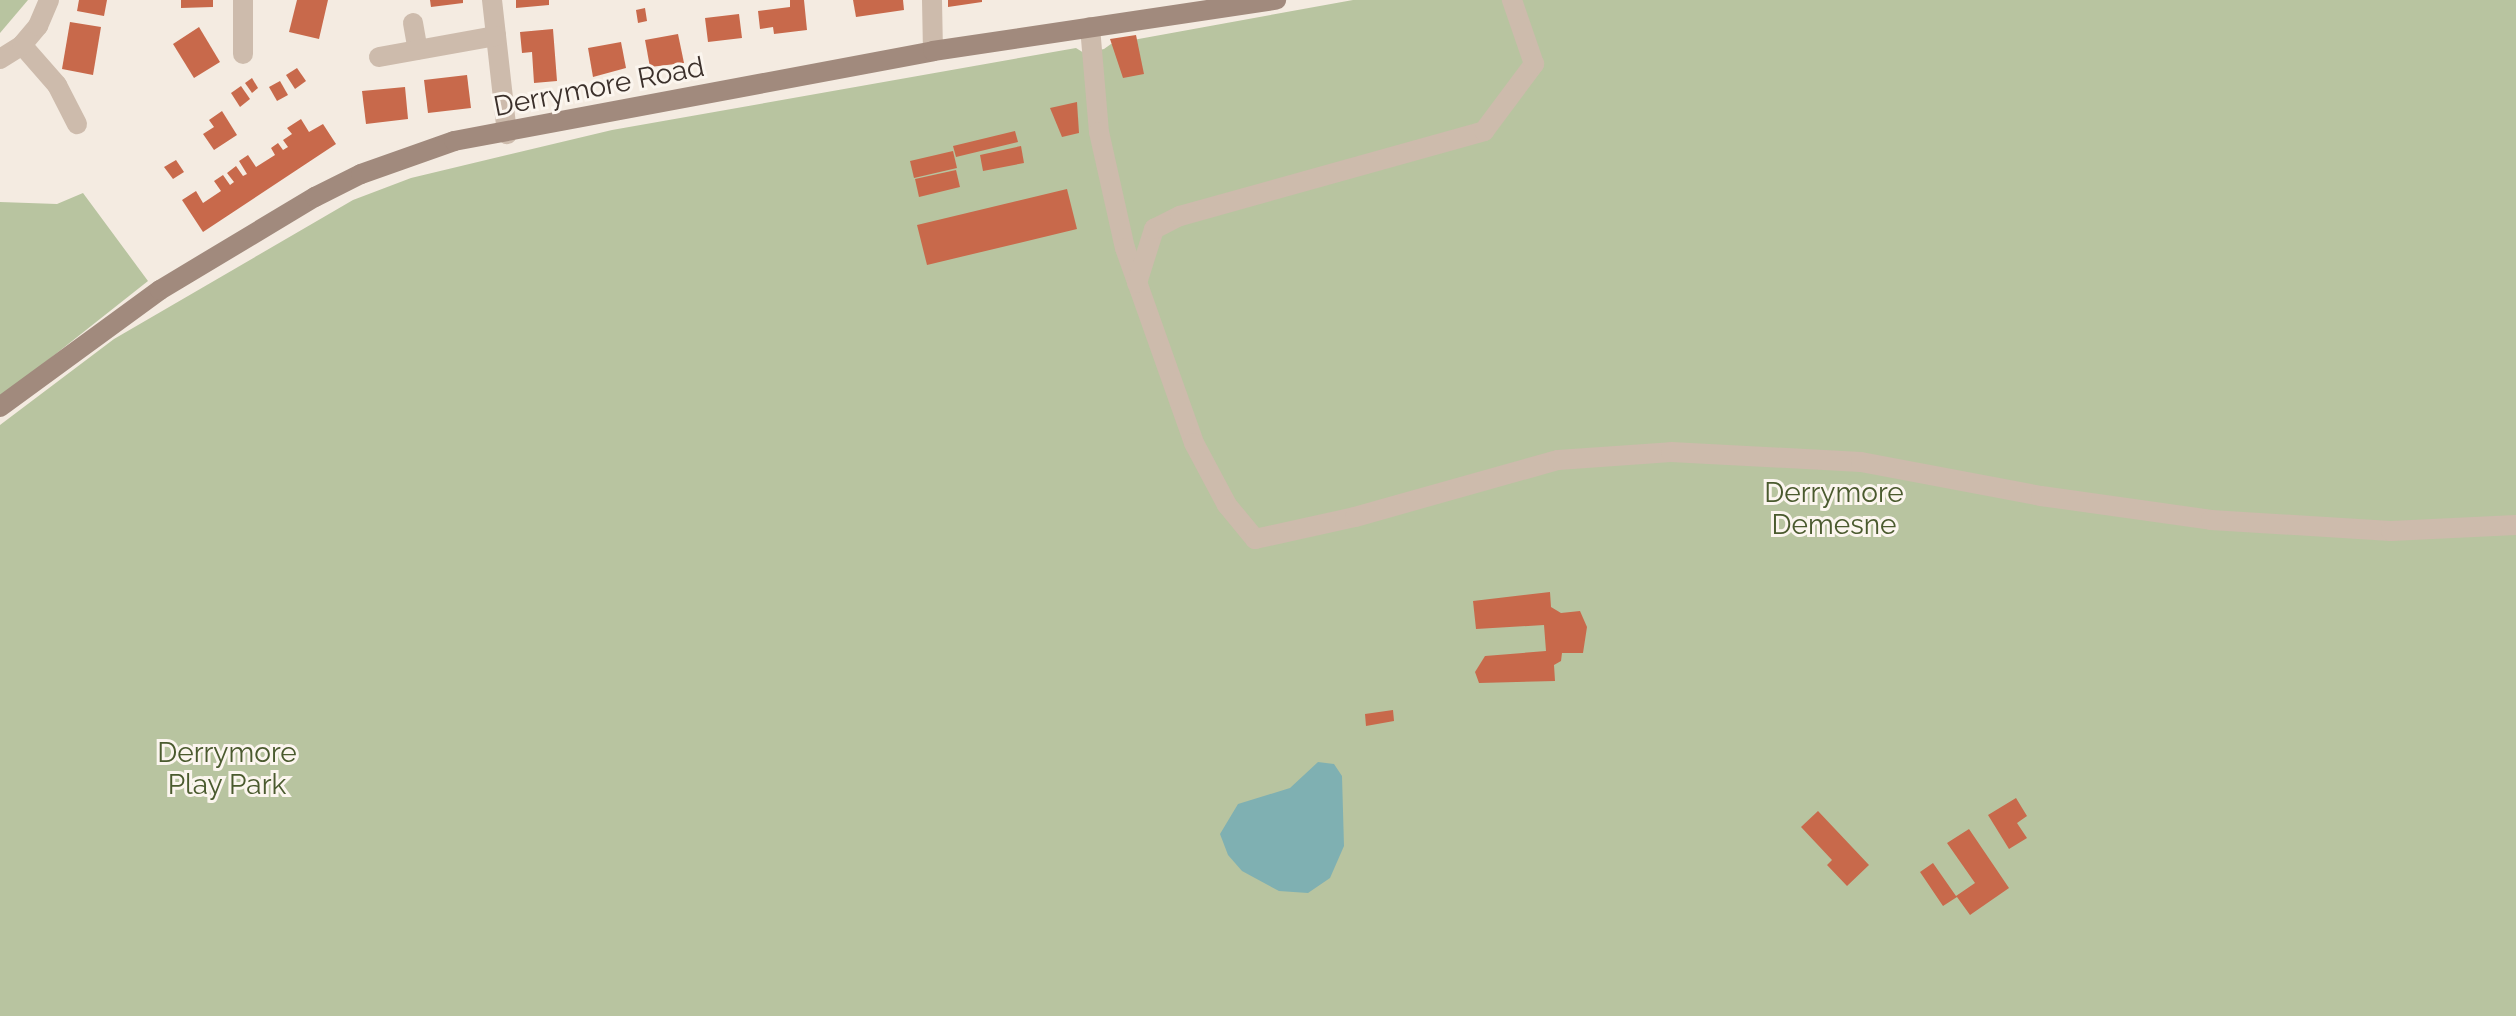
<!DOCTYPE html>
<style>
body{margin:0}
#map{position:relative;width:2516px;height:1016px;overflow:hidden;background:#f4ebe1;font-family:Raleway,sans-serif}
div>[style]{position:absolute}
.green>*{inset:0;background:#b8c4a0}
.water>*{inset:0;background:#7fb0b2}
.building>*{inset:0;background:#c8694b}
.minor>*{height:20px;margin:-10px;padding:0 10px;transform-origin:10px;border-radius:10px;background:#cdbbac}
.secondary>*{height:20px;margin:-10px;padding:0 10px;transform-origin:10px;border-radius:10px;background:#a18a7d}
span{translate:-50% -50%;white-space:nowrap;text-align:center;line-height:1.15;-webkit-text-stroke:6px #fbf5ee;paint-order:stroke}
.street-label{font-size:28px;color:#3b302b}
.park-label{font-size:28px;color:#4a5a2e}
</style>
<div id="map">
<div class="green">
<div style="clip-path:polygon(0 0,28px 0,0 33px)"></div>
<div style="clip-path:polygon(1353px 0,2516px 0,2516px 1016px,0 1016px,0 425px,114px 339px,353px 200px,411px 178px,612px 130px,1076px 48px,1084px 53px,1104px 49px,1111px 44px)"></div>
<div style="clip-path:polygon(83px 193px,148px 281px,0 398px,0 202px,57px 204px)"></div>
</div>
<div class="water">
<div style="clip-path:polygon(1318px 762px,1334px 764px,1342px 776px,1344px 846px,1330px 878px,1308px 893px,1279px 891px,1242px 871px,1228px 855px,1220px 834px,1238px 804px,1290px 788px)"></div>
</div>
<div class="building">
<div style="clip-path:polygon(79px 0,107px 0,104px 16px,77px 11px)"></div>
<div style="clip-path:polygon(181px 0,213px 0,213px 7px,181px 8px)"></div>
<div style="clip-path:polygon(297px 0,328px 0,319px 39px,289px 32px)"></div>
<div style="clip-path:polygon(430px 0,463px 0,463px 3px,431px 7px)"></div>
<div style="clip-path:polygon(516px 0,549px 0,549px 5px,516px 8px)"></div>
<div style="clip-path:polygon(790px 0,804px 0,807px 30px,774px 34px,773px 27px,760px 29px,758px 11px,790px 7px)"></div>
<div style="clip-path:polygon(853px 0,903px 0,904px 10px,856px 17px)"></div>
<div style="clip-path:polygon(948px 0,982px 0,982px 2px,948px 7px)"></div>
<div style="clip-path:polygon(645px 8px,647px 21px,638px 23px,636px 10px)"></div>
<div style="clip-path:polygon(739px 14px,742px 38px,708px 42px,705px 18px)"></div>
<div style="clip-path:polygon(70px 22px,101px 27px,93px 75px,62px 69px)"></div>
<div style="clip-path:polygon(199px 27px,220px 62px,194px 78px,173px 44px)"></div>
<div style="clip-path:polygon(553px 29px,557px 81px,534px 83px,532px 52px,522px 53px,520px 32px)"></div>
<div style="clip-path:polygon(678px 34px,684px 63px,650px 67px,645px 40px)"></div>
<div style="clip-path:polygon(1136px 35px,1144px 74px,1123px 78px,1110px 39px)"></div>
<div style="clip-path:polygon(621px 42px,626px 68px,593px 77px,588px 48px)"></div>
<div style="clip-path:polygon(297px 68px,306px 81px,295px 89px,286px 75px)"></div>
<div style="clip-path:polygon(467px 75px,471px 108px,428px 113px,424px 80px)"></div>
<div style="clip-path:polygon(252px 78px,258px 88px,252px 93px,245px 83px)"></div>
<div style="clip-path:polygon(280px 81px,288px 95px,277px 101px,269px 87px)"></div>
<div style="clip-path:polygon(241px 86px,250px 99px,240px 107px,231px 93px)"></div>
<div style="clip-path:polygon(405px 87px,408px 119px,366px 124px,362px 91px)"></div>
<div style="clip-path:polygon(1077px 102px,1079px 133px,1062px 137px,1050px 108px)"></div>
<div style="clip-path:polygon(222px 111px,237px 135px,214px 150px,203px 134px,214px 127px,209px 120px)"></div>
<div style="clip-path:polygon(301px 119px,309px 132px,323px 124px,336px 144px,203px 232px,182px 200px,196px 191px,203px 203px,221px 191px,214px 181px,223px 175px,230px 185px,234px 182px,227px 173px,236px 166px,243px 176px,247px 174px,239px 161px,248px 155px,256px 167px,275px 155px,271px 148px,278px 143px,283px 150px,288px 147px,283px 140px,292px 134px,287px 128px)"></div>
<div style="clip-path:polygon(1015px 131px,1018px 142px,956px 157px,953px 146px)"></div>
<div style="clip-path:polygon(1021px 146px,1024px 163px,983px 171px,980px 155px)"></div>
<div style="clip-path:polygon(953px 151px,957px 168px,914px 178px,910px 161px)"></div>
<div style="clip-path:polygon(176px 160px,184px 172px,173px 179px,164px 167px)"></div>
<div style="clip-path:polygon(956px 170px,960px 187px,919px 197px,915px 179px)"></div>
<div style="clip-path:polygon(1067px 189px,1077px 229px,927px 265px,917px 225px)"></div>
<div style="clip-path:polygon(1550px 592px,1551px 607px,1561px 613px,1580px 611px,1587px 627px,1583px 653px,1562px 653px,1561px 661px,1554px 665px,1555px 681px,1479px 683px,1475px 672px,1485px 656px,1546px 651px,1544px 625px,1476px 629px,1473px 601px)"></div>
<div style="clip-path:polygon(1393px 710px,1394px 721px,1366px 726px,1365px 714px)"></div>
<div style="clip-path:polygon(2016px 798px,2027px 816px,2017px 823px,2027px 838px,2009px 849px,1988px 815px)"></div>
<div style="clip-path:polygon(1818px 811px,1869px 865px,1847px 886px,1827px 865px,1832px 860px,1801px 827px)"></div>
<div style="clip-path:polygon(1969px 829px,2009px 888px,1970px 915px,1957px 897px,1943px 906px,1920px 872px,1933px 863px,1956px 896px,1975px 883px,1947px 843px)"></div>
</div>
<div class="minor">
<div style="left:492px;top:0;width:135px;rotate:83.6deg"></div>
<div style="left:932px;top:0;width:51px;rotate:88.9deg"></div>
<div style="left:413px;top:23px;width:27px;rotate:80deg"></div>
<div style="left:1090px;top:27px;width:105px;rotate:85.1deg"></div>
<div style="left:1099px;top:132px;width:119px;rotate:77.4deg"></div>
<div style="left:1125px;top:248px;width:207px;rotate:70.5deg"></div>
<div style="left:1194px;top:443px;width:70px;rotate:62deg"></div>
<div style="left:1227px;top:505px;width:44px;rotate:50.5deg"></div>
<div style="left:1255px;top:539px;width:102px;rotate:-12.4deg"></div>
<div style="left:1355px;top:517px;width:211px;rotate:-15.7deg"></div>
<div style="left:1558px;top:460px;width:113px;rotate:-4deg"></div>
<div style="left:1671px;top:452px;width:190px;rotate:3deg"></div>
<div style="left:1861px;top:462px;width:183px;rotate:10.7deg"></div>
<div style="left:2041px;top:496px;width:172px;rotate:8deg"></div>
<div style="left:2211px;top:520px;width:180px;rotate:3.5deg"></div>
<div style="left:2391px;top:531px;width:125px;rotate:-2.7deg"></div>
<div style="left:22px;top:45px;width:53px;rotate:48.8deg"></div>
<div style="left:57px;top:85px;width:44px;rotate:62.9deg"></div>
<div style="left:243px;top:54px;width:54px;rotate:-90deg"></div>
<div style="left:379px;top:57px;width:119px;rotate:-10.2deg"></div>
<div style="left:0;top:59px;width:26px;rotate:-32deg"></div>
<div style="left:22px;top:45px;width:25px;rotate:-50deg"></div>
<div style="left:38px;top:26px;width:28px;rotate:-67deg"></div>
<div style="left:1137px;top:283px;width:57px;rotate:-72.5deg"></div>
<div style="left:1154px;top:229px;width:29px;rotate:-27deg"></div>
<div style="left:1180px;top:216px;width:316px;rotate:-15.6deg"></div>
<div style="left:1484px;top:131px;width:84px;rotate:-53.3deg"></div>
<div style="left:1534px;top:64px;width:68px;rotate:-109deg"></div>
</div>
<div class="secondary">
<div style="left:0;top:407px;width:198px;rotate:-36.2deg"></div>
<div style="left:160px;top:290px;width:181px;rotate:-31deg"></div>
<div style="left:315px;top:197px;width:51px;rotate:-26.6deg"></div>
<div style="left:361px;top:174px;width:99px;rotate:-19.5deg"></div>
<div style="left:454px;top:141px;width:487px;rotate:-10.6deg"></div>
<div style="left:933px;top:51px;width:347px;rotate:-8.5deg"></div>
</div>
<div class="street-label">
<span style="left:599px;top:87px;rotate:-11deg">Derrymore Road</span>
</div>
<div class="park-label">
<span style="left:1834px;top:509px">Derrymore<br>Demesne</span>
<span style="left:227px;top:769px">Derrymore<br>Play Park</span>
</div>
</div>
